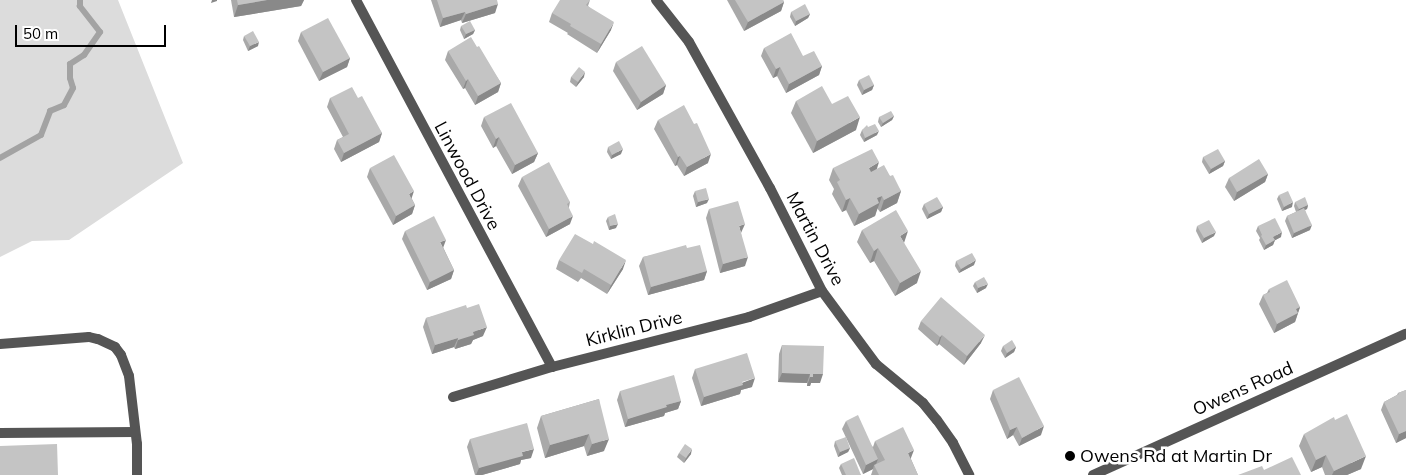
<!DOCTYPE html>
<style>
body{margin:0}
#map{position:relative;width:1406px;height:475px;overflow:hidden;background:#fff;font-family:Mulish,sans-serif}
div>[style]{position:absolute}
.green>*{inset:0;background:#dcdcdc}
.stream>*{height:6px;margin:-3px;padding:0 3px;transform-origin:3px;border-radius:3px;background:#a3a3a3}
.service>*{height:10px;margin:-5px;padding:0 5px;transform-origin:5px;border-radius:5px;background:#555}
.minor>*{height:10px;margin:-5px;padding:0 5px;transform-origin:5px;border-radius:5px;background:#555}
.tertiary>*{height:10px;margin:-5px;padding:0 5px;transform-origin:5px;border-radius:5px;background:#555}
.wall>*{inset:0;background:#a9a9a9}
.shaded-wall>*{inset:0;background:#898989}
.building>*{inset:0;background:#c4c4c4}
.dots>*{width:14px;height:14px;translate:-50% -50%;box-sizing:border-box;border:2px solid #fff;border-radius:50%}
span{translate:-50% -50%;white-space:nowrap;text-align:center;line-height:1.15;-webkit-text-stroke:5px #fff;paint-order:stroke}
.street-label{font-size:18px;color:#000}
.poi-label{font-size:18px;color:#000}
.left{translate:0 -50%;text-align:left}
.scale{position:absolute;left:15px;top:25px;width:151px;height:22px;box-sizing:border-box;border:2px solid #000;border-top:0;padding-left:6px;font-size:15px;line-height:18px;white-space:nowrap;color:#000;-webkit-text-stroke:4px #fff;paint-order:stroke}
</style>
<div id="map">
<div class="green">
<div style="clip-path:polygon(0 0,118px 0,183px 163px,69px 240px,32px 241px,0 257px)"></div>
</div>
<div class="stream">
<div style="left:0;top:158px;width:47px;rotate:-29.3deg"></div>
<div style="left:41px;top:135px;width:26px;rotate:-69deg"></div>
<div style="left:50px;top:111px;width:15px;rotate:-23deg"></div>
<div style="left:64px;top:105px;width:19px;rotate:-62deg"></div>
<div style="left:73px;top:88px;width:10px;rotate:-107deg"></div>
<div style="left:70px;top:78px;width:14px;rotate:-90deg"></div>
<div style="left:70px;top:64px;width:17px;rotate:-33deg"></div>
<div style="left:84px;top:55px;width:28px;rotate:-55deg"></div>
<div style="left:100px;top:32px;width:33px;rotate:-128deg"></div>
<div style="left:80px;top:6px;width:6px;rotate:-90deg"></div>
</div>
<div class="service">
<div style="left:0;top:344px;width:89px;rotate:-4.5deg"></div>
<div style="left:89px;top:337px;width:9px;rotate:13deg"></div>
<div style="left:98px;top:339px;width:19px;rotate:25deg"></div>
<div style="left:115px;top:347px;width:10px;rotate:53deg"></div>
<div style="left:121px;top:355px;width:22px;rotate:69deg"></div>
<div style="left:129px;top:376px;width:68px;rotate:83.3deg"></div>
<div style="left:137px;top:444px;width:31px;rotate:90deg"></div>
<div style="left:0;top:433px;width:135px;rotate:-0.4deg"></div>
</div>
<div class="minor">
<div style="left:356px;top:0;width:416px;rotate:61.9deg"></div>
<div style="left:656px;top:0;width:53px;rotate:51.8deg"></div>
<div style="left:689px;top:42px;width:167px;rotate:61deg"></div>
<div style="left:770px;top:188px;width:115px;rotate:63.2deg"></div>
<div style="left:822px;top:291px;width:91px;rotate:53.5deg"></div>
<div style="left:876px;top:364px;width:61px;rotate:39.7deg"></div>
<div style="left:923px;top:403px;width:22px;rotate:51deg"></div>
<div style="left:937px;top:420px;width:28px;rotate:55deg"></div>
<div style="left:953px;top:443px;width:36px;rotate:63deg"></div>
<div style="left:453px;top:397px;width:103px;rotate:-16.9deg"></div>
<div style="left:552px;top:367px;width:203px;rotate:-14.2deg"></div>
<div style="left:749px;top:317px;width:77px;rotate:-19.6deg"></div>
</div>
<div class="tertiary">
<div style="left:1093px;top:475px;width:343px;rotate:-24.3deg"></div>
</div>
<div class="wall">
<div style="clip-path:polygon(231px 0,304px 0,301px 6px,234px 17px)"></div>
<div style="clip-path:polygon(431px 0,497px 0,495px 13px,462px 23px,461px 20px,440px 27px)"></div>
<div style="clip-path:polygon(590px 0,588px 6px,611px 30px,597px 53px,567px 34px,568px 33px,549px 22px,552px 13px)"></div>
<div style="clip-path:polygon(727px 0,783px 0,784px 2px,781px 11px,744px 31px)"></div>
<div style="clip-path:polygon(791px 12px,810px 14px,808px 18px,795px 26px,790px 17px)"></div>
<div style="clip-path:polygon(461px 26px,475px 30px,473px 34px,464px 39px,460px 30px)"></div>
<div style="clip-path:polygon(301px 32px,350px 58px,347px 67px,319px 81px,298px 41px)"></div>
<div style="clip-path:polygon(244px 36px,258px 46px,248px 51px,243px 40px)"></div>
<div style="clip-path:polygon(477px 47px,501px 83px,498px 92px,475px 105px,465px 88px,463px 89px,445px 60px,448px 51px)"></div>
<div style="clip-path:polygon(764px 48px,803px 56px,822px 66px,819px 75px,786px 93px,777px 76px,773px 78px,761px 56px)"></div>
<div style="clip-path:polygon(616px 62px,666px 85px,663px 94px,637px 110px,613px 71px)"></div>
<div style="clip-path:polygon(571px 77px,584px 77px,576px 87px,570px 82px)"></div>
<div style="clip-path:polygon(859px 80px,874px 85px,872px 90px,862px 95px,857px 85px)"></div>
<div style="clip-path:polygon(330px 98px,358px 98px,382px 133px,379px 142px,341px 162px,334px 149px,337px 140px,343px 137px,327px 107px)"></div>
<div style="clip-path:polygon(796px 101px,832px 104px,856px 130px,813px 153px,791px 113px)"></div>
<div style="clip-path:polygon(894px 116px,892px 120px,881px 127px,878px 122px,879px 117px)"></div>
<div style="clip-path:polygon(484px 117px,538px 153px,534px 162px,512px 174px,496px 146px,493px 148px,481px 126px)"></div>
<div style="clip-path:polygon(658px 120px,708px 163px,684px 176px,677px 165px,675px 166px,654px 129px)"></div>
<div style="clip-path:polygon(868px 127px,877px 135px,864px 142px,860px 135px,862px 130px)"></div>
<div style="clip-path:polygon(608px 147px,621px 154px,611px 159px,607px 152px)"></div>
<div style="clip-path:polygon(1203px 157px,1225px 161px,1223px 166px,1209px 174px,1202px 162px)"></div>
<div style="clip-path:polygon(370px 168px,412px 199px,415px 205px,412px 214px,393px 225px,367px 177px)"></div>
<div style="clip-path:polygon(833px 168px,877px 169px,890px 176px,901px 191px,897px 203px,880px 212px,877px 208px,875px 216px,854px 226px,846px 210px,842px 212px,832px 194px,834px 189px,829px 180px)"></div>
<div style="clip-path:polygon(1268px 174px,1265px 182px,1234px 201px,1225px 187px,1229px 178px)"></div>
<div style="clip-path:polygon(522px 177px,570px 202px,569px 207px,570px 224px,546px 237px,518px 186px)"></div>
<div style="clip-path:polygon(695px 191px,707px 203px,696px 207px,693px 196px)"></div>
<div style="clip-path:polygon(1279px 195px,1292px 207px,1282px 211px,1277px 199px)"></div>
<div style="clip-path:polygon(1295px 202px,1308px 205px,1307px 209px,1305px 210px,1310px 230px,1292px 238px,1285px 221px,1287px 216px,1296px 212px,1294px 206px)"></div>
<div style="clip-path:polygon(924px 204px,943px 207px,941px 212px,927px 219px,922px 209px)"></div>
<div style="clip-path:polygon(709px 209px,741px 233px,745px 266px,720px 273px,706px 218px)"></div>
<div style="clip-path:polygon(608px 217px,616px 228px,609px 230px,606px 221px)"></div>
<div style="clip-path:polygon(1197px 226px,1214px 236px,1202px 243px,1196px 231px)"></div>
<div style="clip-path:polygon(1258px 226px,1281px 237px,1275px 240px,1273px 245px,1264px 250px,1259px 240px,1260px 238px,1256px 231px)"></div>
<div style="clip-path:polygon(862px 230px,904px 243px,917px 283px,895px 296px,874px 261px,870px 263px,857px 242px)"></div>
<div style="clip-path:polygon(405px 231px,443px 247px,454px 270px,451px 279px,427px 290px,402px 239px)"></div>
<div style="clip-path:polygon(687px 248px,707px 271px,704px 280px,648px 295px,639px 266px,643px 257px)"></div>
<div style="clip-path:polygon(559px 260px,623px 269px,607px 294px,581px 278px,578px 282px,556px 269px)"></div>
<div style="clip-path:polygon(956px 261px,974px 265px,959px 273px,955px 266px)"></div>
<div style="clip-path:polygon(975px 282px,986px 288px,977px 293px,973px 286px)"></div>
<div style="clip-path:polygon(1269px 289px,1300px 307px,1295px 322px,1274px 333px,1259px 304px,1263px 295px,1267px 293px)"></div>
<div style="clip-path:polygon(467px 308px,483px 336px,473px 340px,471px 344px,455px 349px,454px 347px,432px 354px,423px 327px,426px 318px)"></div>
<div style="clip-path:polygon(921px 321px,981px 343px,964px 365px,939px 344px,937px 346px,918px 329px)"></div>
<div style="clip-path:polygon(782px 345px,820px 383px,811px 383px,810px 386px,807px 386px,807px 383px,778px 382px,779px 354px)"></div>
<div style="clip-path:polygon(1003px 346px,1016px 347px,1014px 352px,1005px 358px,1001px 351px)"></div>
<div style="clip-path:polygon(695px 369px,752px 387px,741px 390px,740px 394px,701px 406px,692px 378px)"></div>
<div style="clip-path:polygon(993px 390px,1041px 435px,1019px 446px,1013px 435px,1007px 439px,990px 399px)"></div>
<div style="clip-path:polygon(1406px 390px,1406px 438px,1396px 443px,1381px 410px,1384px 402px,1397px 395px,1398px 393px)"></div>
<div style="clip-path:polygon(620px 391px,681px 401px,678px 409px,665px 413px,664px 416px,625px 427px,617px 400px)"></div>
<div style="clip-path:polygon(599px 399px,604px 451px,587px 456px,584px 446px,545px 458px,537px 428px,541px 416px)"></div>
<div style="clip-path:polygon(846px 421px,873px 447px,875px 441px,911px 459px,918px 475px,871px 475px,873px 469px,863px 474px,842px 429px)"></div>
<div style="clip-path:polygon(1304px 434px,1361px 469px,1347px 475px,1325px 475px,1322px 467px,1311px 472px,1299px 446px)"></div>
<div style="clip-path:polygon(470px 439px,531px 458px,521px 460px,520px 464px,482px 475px,475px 475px,467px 447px)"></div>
<div style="clip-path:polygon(835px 441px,850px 448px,848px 452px,838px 457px,834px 446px)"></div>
<div style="clip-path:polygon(679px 453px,691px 454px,684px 463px,677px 457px)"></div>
<div style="clip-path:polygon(841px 464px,861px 475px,842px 475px,839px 468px)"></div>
</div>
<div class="shaded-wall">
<div style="clip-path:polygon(212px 0,217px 0,217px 1px,211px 3px)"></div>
<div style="clip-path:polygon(267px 0,304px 0,301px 6px,234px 17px,238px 5px)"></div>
<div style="clip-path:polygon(784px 2px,781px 11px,744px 31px,748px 22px)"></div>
<div style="clip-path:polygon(498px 4px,495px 13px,462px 23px,466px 14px)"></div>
<div style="clip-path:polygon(465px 12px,461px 20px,440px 27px,443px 18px)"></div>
<div style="clip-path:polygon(810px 14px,808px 18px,795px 26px,796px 21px)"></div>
<div style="clip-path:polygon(614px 22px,611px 30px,597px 53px,601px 44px)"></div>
<div style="clip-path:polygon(475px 30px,473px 34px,464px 39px,466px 34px)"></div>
<div style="clip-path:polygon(259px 42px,258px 46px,248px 51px,250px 46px)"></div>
<div style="clip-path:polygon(350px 58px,347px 67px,319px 81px,323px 72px)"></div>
<div style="clip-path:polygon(822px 66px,819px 75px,786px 93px,789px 84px)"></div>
<div style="clip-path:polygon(780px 67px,777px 76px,773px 78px,776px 69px)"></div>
<div style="clip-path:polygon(585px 72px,584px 77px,576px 87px,578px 82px)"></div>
<div style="clip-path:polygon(468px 79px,465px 88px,463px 89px,466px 81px)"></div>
<div style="clip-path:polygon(501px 83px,498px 92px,475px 105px,478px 96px)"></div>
<div style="clip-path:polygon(666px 85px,663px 94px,637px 110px,641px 102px)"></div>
<div style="clip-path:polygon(874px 85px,872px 90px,862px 95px,864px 90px)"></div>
<div style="clip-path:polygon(894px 116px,892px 120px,881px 127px,883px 123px)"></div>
<div style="clip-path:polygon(860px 117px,856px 130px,813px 153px,817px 141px)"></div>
<div style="clip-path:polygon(879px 131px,877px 135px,864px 142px,865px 138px)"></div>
<div style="clip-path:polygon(382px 133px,379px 142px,341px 162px,344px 153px)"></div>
<div style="clip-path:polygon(499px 137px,496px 146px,493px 148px,496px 139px)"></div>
<div style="clip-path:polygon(623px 149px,621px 154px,611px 159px,612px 155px)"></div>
<div style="clip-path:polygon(538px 153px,534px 162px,512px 174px,515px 165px)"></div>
<div style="clip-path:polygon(711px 154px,708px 163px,684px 176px,687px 167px)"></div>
<div style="clip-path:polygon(680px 156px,677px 165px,675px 166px,678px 157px)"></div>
<div style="clip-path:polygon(1225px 161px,1223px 166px,1209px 174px,1211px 169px)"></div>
<div style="clip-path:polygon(879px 162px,875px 175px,865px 180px,869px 168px)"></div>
<div style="clip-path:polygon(1268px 174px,1265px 182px,1234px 201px,1237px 192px)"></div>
<div style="clip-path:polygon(414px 191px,411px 200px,409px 194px)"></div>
<div style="clip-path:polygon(901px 191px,897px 203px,880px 212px,884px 200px)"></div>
<div style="clip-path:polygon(882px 196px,875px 216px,854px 226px,859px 214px,877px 198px)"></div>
<div style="clip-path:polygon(850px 198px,846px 210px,842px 212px,846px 200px)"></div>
<div style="clip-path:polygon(709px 199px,707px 203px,696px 207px,698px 202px)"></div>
<div style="clip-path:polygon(1293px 202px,1292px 207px,1282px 211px,1284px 207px)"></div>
<div style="clip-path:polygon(415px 205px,412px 214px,393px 225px,396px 216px)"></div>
<div style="clip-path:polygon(1308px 205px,1307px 209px,1297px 213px,1299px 209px)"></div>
<div style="clip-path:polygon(943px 207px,941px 212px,927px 219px,929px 214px)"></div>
<div style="clip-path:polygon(573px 216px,570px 224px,546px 237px,549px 229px)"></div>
<div style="clip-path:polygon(618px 224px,616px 228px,609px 230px,610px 226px)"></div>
<div style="clip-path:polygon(745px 224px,741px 233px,739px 226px)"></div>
<div style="clip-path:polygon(1312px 225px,1310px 230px,1292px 238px,1294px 233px)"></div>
<div style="clip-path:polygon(908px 231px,904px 243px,900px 236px)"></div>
<div style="clip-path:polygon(1216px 232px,1214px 236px,1202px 243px,1204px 238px)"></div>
<div style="clip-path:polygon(1282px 232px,1281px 237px,1272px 242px,1273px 237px)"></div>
<div style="clip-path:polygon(446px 240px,443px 248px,440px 242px)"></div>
<div style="clip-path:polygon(1275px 240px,1273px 245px,1264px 250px,1266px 245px)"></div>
<div style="clip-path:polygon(878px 248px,874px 261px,870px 263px,874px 251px)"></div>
<div style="clip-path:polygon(748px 257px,745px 266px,720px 273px,723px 264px)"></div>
<div style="clip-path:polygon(626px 260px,623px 269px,607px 294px,611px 285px)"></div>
<div style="clip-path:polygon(976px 260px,974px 265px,959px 273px,961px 269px)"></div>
<div style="clip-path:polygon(454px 270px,451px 279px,427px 290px,430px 282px)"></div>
<div style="clip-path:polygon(707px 271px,704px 280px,648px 295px,651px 287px)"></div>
<div style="clip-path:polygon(921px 271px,917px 283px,895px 296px,900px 283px)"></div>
<div style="clip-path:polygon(988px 284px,986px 288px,977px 293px,978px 288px)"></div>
<div style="clip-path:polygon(1300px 307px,1295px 322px,1274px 333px,1277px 324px,1296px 309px)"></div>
<div style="clip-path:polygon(487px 327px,483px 336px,473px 340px,471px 344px,455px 349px,458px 340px,473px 332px)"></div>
<div style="clip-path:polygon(942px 335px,939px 344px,937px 346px,940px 337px)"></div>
<div style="clip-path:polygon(985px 335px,981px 343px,964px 365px,967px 356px)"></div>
<div style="clip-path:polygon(458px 338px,454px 347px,432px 354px,435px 345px)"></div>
<div style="clip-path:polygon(1016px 347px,1014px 352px,1005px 358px,1007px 353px)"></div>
<div style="clip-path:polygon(782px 373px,810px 374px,807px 383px,778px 382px)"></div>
<div style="clip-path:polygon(813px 374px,823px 374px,820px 383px,811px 383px,810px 386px,807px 386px,810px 377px)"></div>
<div style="clip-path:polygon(755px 378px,752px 387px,741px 390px,740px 394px,701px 406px,704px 397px)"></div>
<div style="clip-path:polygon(681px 401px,678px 409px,665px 413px,664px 416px,625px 427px,628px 419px,666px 405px)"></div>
<div style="clip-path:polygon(1044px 426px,1041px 435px,1019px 446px,1022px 438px)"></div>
<div style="clip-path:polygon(1017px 427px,1013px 435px,1007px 439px,1010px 430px)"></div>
<div style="clip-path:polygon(1406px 431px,1406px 438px,1396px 443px,1399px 434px)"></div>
<div style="clip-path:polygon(589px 434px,584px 446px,545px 458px,550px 445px)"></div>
<div style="clip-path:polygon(609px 439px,604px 451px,587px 456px,592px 444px)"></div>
<div style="clip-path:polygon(850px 448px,848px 452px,838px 457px,840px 452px)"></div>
<div style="clip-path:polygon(534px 449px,531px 458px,521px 460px,520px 464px,482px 475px,476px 475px,479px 468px,522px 452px)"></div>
<div style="clip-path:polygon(692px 449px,691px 454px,684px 463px,686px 458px)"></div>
<div style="clip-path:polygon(914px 450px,909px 463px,908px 453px)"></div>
<div style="clip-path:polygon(1326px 455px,1322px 467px,1311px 472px,1316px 460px)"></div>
<div style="clip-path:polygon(1366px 456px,1361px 469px,1347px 475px,1332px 475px,1334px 471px)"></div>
<div style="clip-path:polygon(878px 459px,875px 467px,874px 465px,873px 469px,863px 474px,866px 465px)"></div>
</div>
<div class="building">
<div style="clip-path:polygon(237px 0,267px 0,238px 5px)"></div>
<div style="clip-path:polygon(437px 0,497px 0,498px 4px,466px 14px,465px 12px,443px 18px)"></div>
<div style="clip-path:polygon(560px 0,590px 0,586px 5px,614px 22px,601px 44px,570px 26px,571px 24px,552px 13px)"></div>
<div style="clip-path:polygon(735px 0,783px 0,784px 2px,748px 22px)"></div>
<div style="clip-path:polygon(805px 4px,810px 14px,796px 21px,791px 12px)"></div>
<div style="clip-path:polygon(328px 18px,350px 58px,323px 72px,301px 32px)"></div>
<div style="clip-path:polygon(470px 21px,475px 30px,466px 34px,461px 26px)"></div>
<div style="clip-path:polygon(253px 31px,259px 42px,250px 46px,244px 36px)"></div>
<div style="clip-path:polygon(791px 33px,803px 56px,814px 51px,822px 66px,789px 84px,780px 67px,776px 69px,764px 48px)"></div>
<div style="clip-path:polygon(471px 37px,477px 47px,479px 46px,501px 83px,478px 96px,468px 79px,466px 81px,448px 51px)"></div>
<div style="clip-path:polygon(642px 46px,666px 85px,641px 102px,616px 62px)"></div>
<div style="clip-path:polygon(579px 67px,585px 72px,578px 82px,571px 77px)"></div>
<div style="clip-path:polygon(869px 75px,874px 85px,864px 90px,859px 80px)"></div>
<div style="clip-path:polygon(822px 86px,832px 104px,848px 96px,860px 117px,817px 141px,796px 101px)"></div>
<div style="clip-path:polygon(352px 87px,358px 98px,362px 96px,382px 133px,344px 153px,337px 140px,349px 134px,330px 98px)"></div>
<div style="clip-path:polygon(511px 103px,538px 153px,515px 165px,499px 137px,496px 139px,484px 117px)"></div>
<div style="clip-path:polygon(684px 105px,694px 124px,697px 123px,711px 154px,687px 167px,680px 156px,678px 157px,658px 120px)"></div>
<div style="clip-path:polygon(891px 111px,894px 116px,883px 123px,879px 117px)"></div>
<div style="clip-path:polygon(875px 124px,879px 131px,865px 138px,862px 130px,867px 125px,868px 127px)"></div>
<div style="clip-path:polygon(619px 141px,623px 149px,612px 155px,608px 147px)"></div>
<div style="clip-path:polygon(872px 149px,879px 162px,869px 168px,871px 172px,884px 165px,890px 176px,893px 175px,901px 191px,884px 200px,882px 196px,877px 198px,879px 203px,859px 214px,850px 198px,846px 200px,837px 182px,840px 180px,833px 168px)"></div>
<div style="clip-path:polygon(1218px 149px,1225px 161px,1211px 169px,1203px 157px)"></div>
<div style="clip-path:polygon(394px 155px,414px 191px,409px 194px,415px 205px,396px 216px,370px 168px)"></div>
<div style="clip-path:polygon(1259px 159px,1268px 174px,1237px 192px,1229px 178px)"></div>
<div style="clip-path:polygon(549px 162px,570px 202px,567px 204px,573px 216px,549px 229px,522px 177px)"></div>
<div style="clip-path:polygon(706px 188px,709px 199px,698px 202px,695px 191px)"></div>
<div style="clip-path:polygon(1288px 191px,1293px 202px,1284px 207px,1279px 195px)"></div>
<div style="clip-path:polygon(937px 197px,943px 207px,929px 214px,924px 204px)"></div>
<div style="clip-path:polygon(1305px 197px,1308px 205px,1299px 209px,1295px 202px)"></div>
<div style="clip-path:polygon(738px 201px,745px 224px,739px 226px,748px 257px,723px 264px,709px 209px)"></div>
<div style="clip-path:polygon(1304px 208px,1312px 225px,1294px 233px,1287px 216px)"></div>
<div style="clip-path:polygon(896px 210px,908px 231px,900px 236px,921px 271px,900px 283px,878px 248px,874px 251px,862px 230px)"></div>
<div style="clip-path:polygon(615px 214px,618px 224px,610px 226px,608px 217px)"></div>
<div style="clip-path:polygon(434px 216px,446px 240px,440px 242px,454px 270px,430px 282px,405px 231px)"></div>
<div style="clip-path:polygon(1275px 218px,1282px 232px,1273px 237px,1275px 240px,1266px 245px,1261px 236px,1262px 235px,1258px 226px)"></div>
<div style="clip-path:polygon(1209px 220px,1216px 232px,1204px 238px,1197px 226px)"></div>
<div style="clip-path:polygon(575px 234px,593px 244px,594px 241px,626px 260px,611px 285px,584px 269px,582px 273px,559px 260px)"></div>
<div style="clip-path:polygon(686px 245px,687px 248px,700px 245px,707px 271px,651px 287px,643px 257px)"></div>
<div style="clip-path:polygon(972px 253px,976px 260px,961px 269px,956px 261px)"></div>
<div style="clip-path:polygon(984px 277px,988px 284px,978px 288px,975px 282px)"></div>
<div style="clip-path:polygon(1287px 280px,1300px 307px,1296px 309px,1298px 313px,1277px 324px,1263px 295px,1270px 292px,1269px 289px)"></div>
<div style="clip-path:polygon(941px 297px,985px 335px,967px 356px,942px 335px,940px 337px,921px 321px)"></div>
<div style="clip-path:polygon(479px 304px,487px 327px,473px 332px,474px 335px,458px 340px,458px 338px,435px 345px,426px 318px,466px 305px,467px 308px)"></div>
<div style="clip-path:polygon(1012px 340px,1016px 347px,1007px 353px,1003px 346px)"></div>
<div style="clip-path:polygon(782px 345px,824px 346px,823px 374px,813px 374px,813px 377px,810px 377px,810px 374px,782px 373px)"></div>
<div style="clip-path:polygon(747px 353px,755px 378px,742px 382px,743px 385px,704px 397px,695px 369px)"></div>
<div style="clip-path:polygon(674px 375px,681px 401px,666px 405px,667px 407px,628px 419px,620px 391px)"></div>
<div style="clip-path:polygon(1019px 377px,1044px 426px,1022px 438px,1017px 427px,1010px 430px,993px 390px)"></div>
<div style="clip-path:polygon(1406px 390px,1406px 431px,1399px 434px,1384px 402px,1399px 394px,1398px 393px)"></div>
<div style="clip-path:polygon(599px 399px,609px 439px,592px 444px,589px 434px,550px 445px,541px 416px)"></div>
<div style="clip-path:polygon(1347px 414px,1366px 456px,1334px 471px,1326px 455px,1316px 460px,1304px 434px,1334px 417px,1335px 420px)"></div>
<div style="clip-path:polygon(858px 415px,878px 459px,866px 465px,846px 421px)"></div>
<div style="clip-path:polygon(527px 423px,534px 449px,522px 452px,523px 456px,479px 468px,470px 439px)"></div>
<div style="clip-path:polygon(903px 427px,914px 450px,908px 453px,918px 475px,879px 475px,874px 465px,885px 460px,875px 441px)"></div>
<div style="clip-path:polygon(846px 437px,850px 448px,840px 452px,835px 441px)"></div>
<div style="clip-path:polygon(57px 444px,58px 475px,0 475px,0 446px)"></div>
<div style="clip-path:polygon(685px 444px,692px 449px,686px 458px,679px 453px)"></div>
<div style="clip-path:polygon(1292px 457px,1301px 475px,1238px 475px,1262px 466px,1264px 470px)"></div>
<div style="clip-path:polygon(854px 458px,861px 475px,846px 475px,841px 464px)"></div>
</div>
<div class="dots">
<div style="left:1070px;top:456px;background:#000"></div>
</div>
<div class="street-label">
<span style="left:467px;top:176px;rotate:62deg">Linwood Drive</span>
<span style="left:815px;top:239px;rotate:62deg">Martin Drive</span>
<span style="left:634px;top:329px;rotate:-14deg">Kirklin Drive</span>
<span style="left:1243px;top:389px;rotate:-24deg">Owens Road</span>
</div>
<div class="poi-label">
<span class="left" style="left:1080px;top:456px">Owens Rd at Martin Dr</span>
</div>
<div class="scale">50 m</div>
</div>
